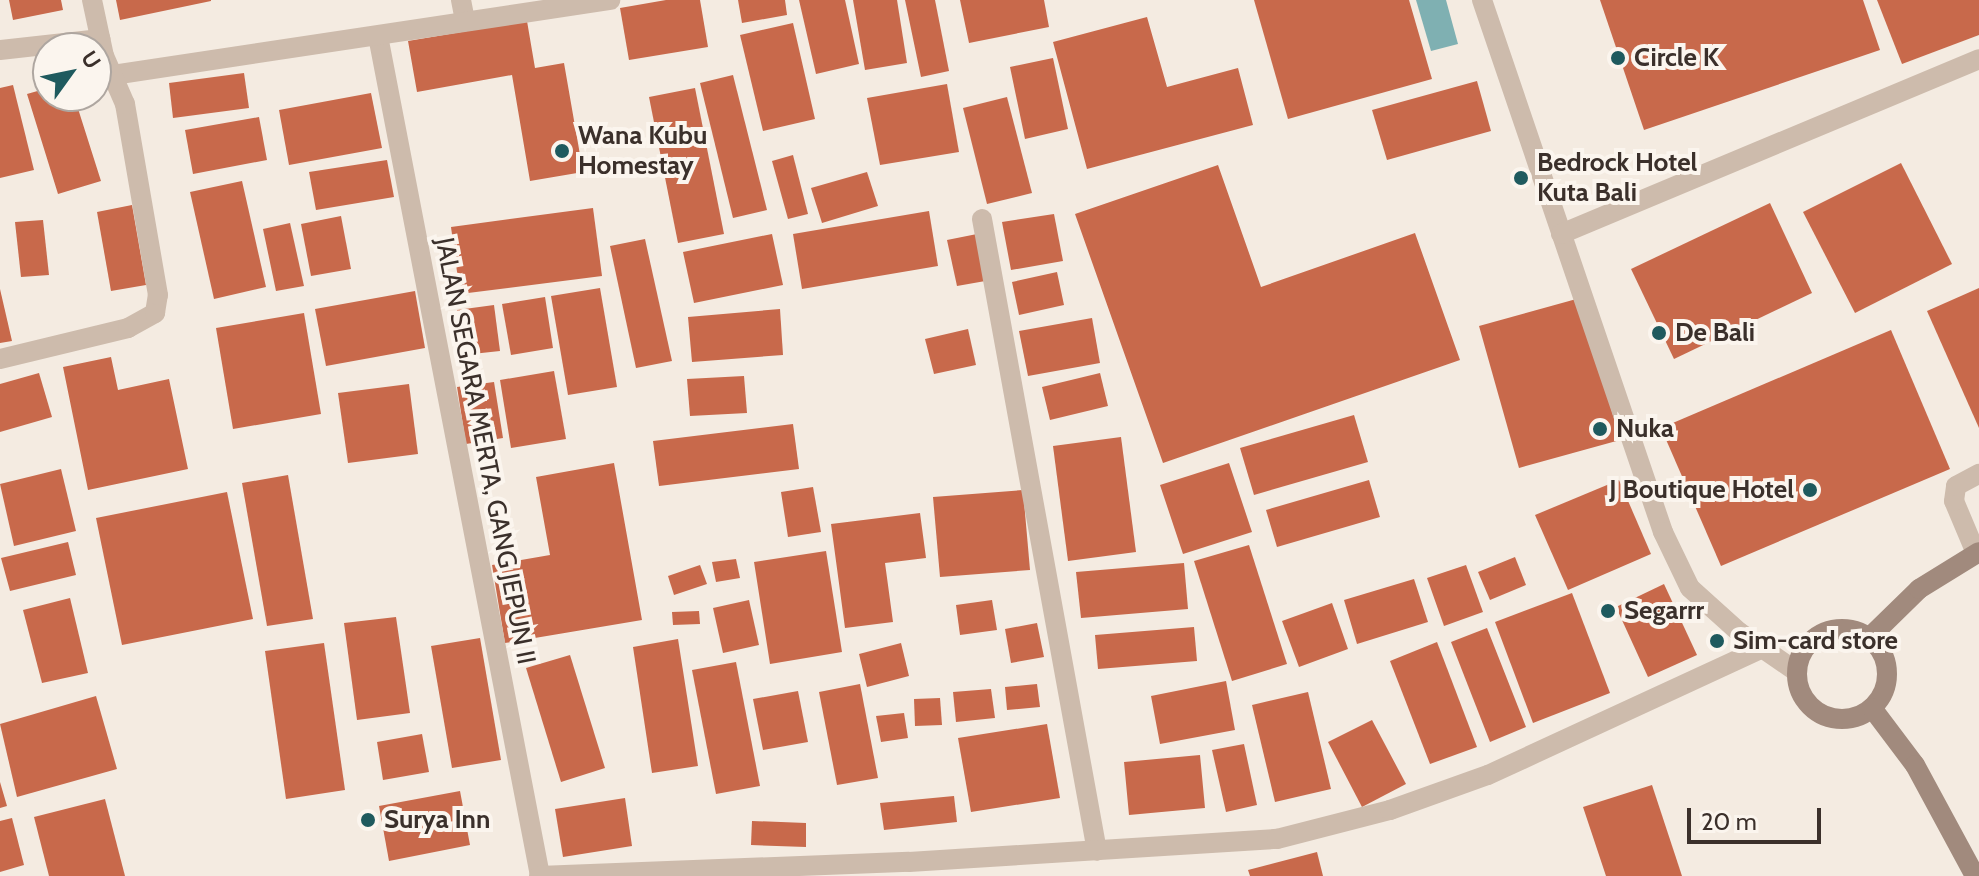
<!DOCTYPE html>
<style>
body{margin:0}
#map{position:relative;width:1979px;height:876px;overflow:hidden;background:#f4ebe1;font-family:Cabin,sans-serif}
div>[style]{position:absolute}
.water>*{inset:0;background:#7fb0b2}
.building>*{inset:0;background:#c8694b}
.lane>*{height:20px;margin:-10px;padding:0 10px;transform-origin:10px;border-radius:10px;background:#cdbbac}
.street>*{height:20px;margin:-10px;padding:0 10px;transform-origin:10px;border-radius:10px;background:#cdbbac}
.secondary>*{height:20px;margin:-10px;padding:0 10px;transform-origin:10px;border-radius:10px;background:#a18a7d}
.secondary>.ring{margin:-10px;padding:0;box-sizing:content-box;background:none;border:20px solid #a18a7d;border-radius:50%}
.dots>*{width:22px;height:22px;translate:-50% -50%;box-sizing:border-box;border:4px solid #fbf5ee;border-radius:50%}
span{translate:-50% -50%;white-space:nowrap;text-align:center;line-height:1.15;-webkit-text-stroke:8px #fbf5ee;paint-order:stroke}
.poi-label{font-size:26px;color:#3b302b;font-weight:700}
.left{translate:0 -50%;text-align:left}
.right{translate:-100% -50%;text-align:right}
.street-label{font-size:26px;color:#3b302b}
.north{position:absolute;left:32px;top:32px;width:80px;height:80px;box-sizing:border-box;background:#fbf5ee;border:2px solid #aea6a0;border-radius:50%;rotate:57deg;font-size:22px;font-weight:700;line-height:32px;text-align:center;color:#3b302b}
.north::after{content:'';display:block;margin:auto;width:28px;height:36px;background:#1f5a5e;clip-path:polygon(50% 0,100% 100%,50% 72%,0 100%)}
.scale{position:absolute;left:1687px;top:808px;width:134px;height:36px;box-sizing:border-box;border:4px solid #3b302b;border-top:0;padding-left:10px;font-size:24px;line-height:28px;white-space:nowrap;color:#3b302b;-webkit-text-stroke:6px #fbf5ee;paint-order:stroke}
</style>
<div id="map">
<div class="water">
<div style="clip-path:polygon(1416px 0,1446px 0,1458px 44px,1431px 51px)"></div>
</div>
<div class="building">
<div style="clip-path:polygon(9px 0,61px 0,63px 10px,13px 20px)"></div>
<div style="clip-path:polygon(116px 0,211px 0,211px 1px,120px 20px)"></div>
<div style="clip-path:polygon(666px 0,700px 0,708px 47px,629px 60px,620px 8px)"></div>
<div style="clip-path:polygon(738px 0,785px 0,787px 15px,742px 23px)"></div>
<div style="clip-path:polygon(799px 0,845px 0,859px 64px,816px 74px)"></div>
<div style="clip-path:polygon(853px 0,897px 0,907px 63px,865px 70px)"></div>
<div style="clip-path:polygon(905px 0,935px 0,949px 71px,921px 77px)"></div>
<div style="clip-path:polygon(960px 0,1044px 0,1049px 27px,969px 43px)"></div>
<div style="clip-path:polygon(1254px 0,1409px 0,1432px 79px,1288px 119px)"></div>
<div style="clip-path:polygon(1600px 0,1863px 0,1880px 50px,1644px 130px)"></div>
<div style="clip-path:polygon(1877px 0,1979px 0,1979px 35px,1902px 64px)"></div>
<div style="clip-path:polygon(1147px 17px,1167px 87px,1238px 68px,1253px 125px,1087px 169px,1053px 42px)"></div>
<div style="clip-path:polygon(527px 21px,535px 68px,564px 63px,583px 172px,530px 181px,512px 75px,417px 92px,408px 41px)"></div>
<div style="clip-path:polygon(793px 23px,815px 119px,763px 131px,740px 35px)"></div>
<div style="clip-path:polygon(1053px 58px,1068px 129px,1025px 139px,1010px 67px)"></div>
<div style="clip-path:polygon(244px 73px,249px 108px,173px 118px,169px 83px)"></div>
<div style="clip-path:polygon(733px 75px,767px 210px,733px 218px,700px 83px)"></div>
<div style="clip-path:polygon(1477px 81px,1491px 131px,1387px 160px,1372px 110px)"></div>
<div style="clip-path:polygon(947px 84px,959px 152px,880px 165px,867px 98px)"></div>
<div style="clip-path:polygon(13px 85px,34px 170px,0 178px,0 88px)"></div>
<div style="clip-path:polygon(48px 88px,48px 96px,74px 96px,101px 181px,58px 194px,27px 94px)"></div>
<div style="clip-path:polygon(695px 88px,724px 234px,678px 243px,649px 97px)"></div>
<div style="clip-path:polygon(371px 93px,382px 148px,289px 165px,279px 110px)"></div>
<div style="clip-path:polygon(1007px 97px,1032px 193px,987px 204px,963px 108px)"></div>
<div style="clip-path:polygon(259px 117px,267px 160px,193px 174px,185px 130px)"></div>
<div style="clip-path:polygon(793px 155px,808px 214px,788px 219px,772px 161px)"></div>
<div style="clip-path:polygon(387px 160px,394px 197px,316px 210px,309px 172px)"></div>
<div style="clip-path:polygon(1901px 163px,1952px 264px,1855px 313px,1803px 212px)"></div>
<div style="clip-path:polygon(1218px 165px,1261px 287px,1415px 233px,1460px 360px,1163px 463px,1075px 214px)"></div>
<div style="clip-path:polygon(867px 172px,878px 206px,822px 223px,811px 188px)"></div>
<div style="clip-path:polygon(242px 181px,266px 287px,214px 299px,190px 192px)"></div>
<div style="clip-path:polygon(1770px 203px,1812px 293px,1674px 359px,1631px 269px)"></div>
<div style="clip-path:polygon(132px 205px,146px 285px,111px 291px,97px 212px)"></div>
<div style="clip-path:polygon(593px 208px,602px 276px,460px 294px,451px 227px)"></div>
<div style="clip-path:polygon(929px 211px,938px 266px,802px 289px,793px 234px)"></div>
<div style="clip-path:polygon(1054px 214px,1063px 261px,1011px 270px,1002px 222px)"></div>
<div style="clip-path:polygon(341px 216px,351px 269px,311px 276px,301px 224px)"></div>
<div style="clip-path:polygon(43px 220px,49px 275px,21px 277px,15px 222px)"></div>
<div style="clip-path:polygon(290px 223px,304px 286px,276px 291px,263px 229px)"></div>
<div style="clip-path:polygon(982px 233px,991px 280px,957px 286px,947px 240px)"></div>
<div style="clip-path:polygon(772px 234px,783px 285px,694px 303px,683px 252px)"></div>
<div style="clip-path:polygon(645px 239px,672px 361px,636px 368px,610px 246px)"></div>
<div style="clip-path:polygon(1057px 272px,1064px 305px,1019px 315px,1012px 282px)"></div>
<div style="clip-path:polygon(600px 288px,617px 387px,568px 395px,551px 296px)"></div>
<div style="clip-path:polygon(1979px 288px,1979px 428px,1927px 311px)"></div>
<div style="clip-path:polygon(0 289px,12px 341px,0 343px)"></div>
<div style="clip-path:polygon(415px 291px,425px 348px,326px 366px,315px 309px)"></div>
<div style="clip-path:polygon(545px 297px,553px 348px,511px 355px,502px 304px)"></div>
<div style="clip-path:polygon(1580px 298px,1620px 440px,1519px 468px,1479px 326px)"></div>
<div style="clip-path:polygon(494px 305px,500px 351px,463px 355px,457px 310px)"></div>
<div style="clip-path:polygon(780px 309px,783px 355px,692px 362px,688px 317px)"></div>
<div style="clip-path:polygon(304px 313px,321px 414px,233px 429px,216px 328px)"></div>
<div style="clip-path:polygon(1092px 318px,1100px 363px,1028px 376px,1019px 331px)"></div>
<div style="clip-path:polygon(968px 329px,976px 365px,934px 374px,925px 339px)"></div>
<div style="clip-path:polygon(1891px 330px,1950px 469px,1721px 566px,1661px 428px)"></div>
<div style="clip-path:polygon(111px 357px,118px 390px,169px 379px,188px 469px,88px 490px,63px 367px)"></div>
<div style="clip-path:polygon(554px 371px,566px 439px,511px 448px,500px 380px)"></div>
<div style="clip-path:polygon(39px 373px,52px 417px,0 432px,0 384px)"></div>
<div style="clip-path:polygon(1100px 373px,1108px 406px,1050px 420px,1042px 387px)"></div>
<div style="clip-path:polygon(744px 376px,747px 413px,690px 416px,687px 379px)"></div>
<div style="clip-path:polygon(494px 382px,503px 438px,466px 444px,457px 387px)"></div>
<div style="clip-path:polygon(409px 384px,418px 454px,348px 463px,338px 393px)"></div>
<div style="clip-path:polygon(1354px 415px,1368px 462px,1254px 495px,1240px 448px)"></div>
<div style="clip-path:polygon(793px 424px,799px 469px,659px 486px,653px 441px)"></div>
<div style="clip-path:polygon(1121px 437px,1136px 552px,1068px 561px,1053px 446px)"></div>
<div style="clip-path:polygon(614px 463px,642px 620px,505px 643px,492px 565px,550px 555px,536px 477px)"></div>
<div style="clip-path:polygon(1229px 463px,1252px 532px,1183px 554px,1160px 485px)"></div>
<div style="clip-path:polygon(61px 469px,76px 531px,14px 546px,0 484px)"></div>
<div style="clip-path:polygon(288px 475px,313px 619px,267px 626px,242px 483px)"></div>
<div style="clip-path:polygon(1369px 480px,1380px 517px,1277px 547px,1266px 510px)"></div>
<div style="clip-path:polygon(1619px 480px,1651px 554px,1568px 590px,1535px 515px)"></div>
<div style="clip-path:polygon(813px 487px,821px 532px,788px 537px,781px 492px)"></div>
<div style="clip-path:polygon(1023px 490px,1030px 570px,940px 577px,933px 497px)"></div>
<div style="clip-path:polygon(227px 492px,253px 619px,122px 645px,96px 518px)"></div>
<div style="clip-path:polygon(920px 513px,926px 558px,885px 563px,893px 622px,845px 628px,831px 524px)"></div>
<div style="clip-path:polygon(68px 542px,76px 575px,10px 591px,1px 558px)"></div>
<div style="clip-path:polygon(1249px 545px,1287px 664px,1232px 681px,1194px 561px)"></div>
<div style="clip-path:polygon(826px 551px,842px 652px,770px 664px,754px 562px)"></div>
<div style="clip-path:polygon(1515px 557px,1526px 585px,1490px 600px,1478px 572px)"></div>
<div style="clip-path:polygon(736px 559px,740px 578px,716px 582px,712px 562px)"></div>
<div style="clip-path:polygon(1184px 563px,1188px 609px,1081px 618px,1076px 572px)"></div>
<div style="clip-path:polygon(700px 565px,707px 584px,674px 595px,668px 576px)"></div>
<div style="clip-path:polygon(1466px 565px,1483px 612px,1444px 626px,1427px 578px)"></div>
<div style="clip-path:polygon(1414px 579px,1428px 622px,1357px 644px,1344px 600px)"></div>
<div style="clip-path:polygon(1664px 584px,1697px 655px,1648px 677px,1616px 607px)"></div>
<div style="clip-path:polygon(1572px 593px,1610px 693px,1533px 723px,1495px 622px)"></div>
<div style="clip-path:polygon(70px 598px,88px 673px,42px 683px,23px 610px)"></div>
<div style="clip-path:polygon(749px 600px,759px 645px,723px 653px,713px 608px)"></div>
<div style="clip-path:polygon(992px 600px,997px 630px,960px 635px,956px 605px)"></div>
<div style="clip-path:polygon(1332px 603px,1348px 649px,1299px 667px,1282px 621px)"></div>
<div style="clip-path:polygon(699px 611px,700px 624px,673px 625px,672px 612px)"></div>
<div style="clip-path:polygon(396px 617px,410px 713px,357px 720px,344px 623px)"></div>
<div style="clip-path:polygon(1037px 623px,1044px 657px,1011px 663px,1005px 629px)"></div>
<div style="clip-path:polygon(1194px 627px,1197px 661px,1098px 669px,1095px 635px)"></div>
<div style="clip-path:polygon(1487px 628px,1526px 727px,1490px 742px,1451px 642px)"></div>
<div style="clip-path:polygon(480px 638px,501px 760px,452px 768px,431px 646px)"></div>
<div style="clip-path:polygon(678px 639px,698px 766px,652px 773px,633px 647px)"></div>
<div style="clip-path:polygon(1437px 642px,1477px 747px,1430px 764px,1390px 661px)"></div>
<div style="clip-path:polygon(324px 643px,345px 790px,286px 799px,265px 651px)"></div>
<div style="clip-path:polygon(901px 643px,909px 676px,867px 687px,859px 654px)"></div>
<div style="clip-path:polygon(570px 655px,605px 768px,561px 782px,526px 668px)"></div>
<div style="clip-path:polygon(736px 662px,760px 786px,716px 794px,692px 670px)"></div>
<div style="clip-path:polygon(1226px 681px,1235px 730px,1160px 744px,1151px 696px)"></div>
<div style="clip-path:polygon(860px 684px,878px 778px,837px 785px,819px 692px)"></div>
<div style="clip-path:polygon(1037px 684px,1040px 707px,1007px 710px,1005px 687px)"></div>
<div style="clip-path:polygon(991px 689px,995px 718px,956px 722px,953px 692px)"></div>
<div style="clip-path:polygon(798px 691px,808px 742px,763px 750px,753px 699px)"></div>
<div style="clip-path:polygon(1308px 692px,1331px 789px,1275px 802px,1252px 705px)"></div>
<div style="clip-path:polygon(96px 696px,117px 769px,17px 797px,0 724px)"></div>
<div style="clip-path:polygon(940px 698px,942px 725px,915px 726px,914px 699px)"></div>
<div style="clip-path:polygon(904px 713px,908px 738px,881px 742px,876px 716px)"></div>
<div style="clip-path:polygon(1372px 720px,1406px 784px,1362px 807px,1328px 742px)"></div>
<div style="clip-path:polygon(1047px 724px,1060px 798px,971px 812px,958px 738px)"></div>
<div style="clip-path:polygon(422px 734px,429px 772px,383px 780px,377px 742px)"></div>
<div style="clip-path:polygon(1244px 744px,1257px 805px,1226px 812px,1212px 750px)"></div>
<div style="clip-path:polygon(1200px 755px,1205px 808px,1129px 815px,1124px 762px)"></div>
<div style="clip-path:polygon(0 782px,7px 806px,0 808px)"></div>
<div style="clip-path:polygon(1652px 785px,1682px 876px,1606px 876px,1583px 807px)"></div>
<div style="clip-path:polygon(460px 791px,470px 845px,389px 861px,379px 806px)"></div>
<div style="clip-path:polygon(954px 796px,957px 822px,884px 830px,880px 803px)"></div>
<div style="clip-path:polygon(625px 798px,632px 846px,563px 857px,555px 809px)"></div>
<div style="clip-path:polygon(105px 799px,125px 876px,49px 876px,34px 817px)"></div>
<div style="clip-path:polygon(12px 818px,24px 865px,0 872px,0 821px)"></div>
<div style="clip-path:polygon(752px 821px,806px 823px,806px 847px,751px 845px)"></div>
<div style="clip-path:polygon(1317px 852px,1323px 876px,1250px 876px,1248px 870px)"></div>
</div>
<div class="lane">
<div style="left:461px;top:0;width:20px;rotate:79deg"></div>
<div style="left:1976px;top:553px;width:56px;rotate:-112.9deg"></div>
<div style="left:1954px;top:501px;width:15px;rotate:-82deg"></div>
<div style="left:1956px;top:486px;width:26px;rotate:-28deg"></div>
</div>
<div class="street">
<div style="left:1482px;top:0;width:562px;rotate:71.21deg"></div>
<div style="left:1663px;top:532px;width:62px;rotate:64.3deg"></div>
<div style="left:1690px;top:588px;width:66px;rotate:41.9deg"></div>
<div style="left:1739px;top:632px;width:70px;rotate:34.6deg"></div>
<div style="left:378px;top:36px;width:855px;rotate:79.08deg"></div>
<div style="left:0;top:50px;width:101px;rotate:-6.3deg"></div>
<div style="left:113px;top:75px;width:503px;rotate:-8.58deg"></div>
<div style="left:982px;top:219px;width:642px;rotate:79.69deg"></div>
<div style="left:1561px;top:234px;width:453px;rotate:-22.7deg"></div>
<div style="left:0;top:359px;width:132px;rotate:-13.6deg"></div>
<div style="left:128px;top:328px;width:31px;rotate:-29deg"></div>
<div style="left:155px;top:313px;width:18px;rotate:-81deg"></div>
<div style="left:158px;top:295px;width:194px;rotate:-99.8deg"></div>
<div style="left:125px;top:104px;width:52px;rotate:-113.6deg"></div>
<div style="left:104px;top:56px;width:57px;rotate:-102.1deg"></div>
<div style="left:539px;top:876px;width:370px;rotate:-2.2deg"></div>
<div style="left:909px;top:862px;width:369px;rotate:-3.6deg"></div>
<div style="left:1277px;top:839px;width:117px;rotate:-14.4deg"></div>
<div style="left:1390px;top:810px;width:104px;rotate:-19.7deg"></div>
<div style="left:1488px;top:775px;width:301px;rotate:-24.8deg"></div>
</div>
<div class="secondary">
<div class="ring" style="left:1797px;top:629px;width:70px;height:70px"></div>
<div style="left:1869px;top:638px;width:70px;rotate:-44.4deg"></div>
<div style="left:1919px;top:589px;width:70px;rotate:-31.7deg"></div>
<div style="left:1872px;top:708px;width:71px;rotate:53deg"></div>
<div style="left:1915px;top:765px;width:126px;rotate:61.6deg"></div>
</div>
<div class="dots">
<div style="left:1618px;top:58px;background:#1f5a5e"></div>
<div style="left:562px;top:151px;background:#1f5a5e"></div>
<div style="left:1521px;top:178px;background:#1f5a5e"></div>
<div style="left:1659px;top:333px;background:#1f5a5e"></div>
<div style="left:1600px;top:429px;background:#1f5a5e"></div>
<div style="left:1810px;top:490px;background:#1f5a5e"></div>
<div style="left:1608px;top:611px;background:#1f5a5e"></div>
<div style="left:1717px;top:641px;background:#1f5a5e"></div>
<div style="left:368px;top:820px;background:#1f5a5e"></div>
</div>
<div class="poi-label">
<span class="left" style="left:1634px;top:58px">Circle K</span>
<span class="left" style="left:578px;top:151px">Wana Kubu<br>Homestay</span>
<span class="left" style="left:1537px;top:178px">Bedrock Hotel<br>Kuta Bali</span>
<span class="left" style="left:1675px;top:333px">De Bali</span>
<span class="left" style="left:1616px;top:429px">Nuka</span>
<span class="right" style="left:1794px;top:490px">J Boutique Hotel</span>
<span class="left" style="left:1624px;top:611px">Segarrr</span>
<span class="left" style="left:1733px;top:641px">Sim-card store</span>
<span class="left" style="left:384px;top:820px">Surya Inn</span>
</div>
<div class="street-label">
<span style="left:485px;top:451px;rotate:79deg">JALAN SEGARA MERTA, GANG JEPUN II</span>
</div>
<div class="north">U</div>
<div class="scale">20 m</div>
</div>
